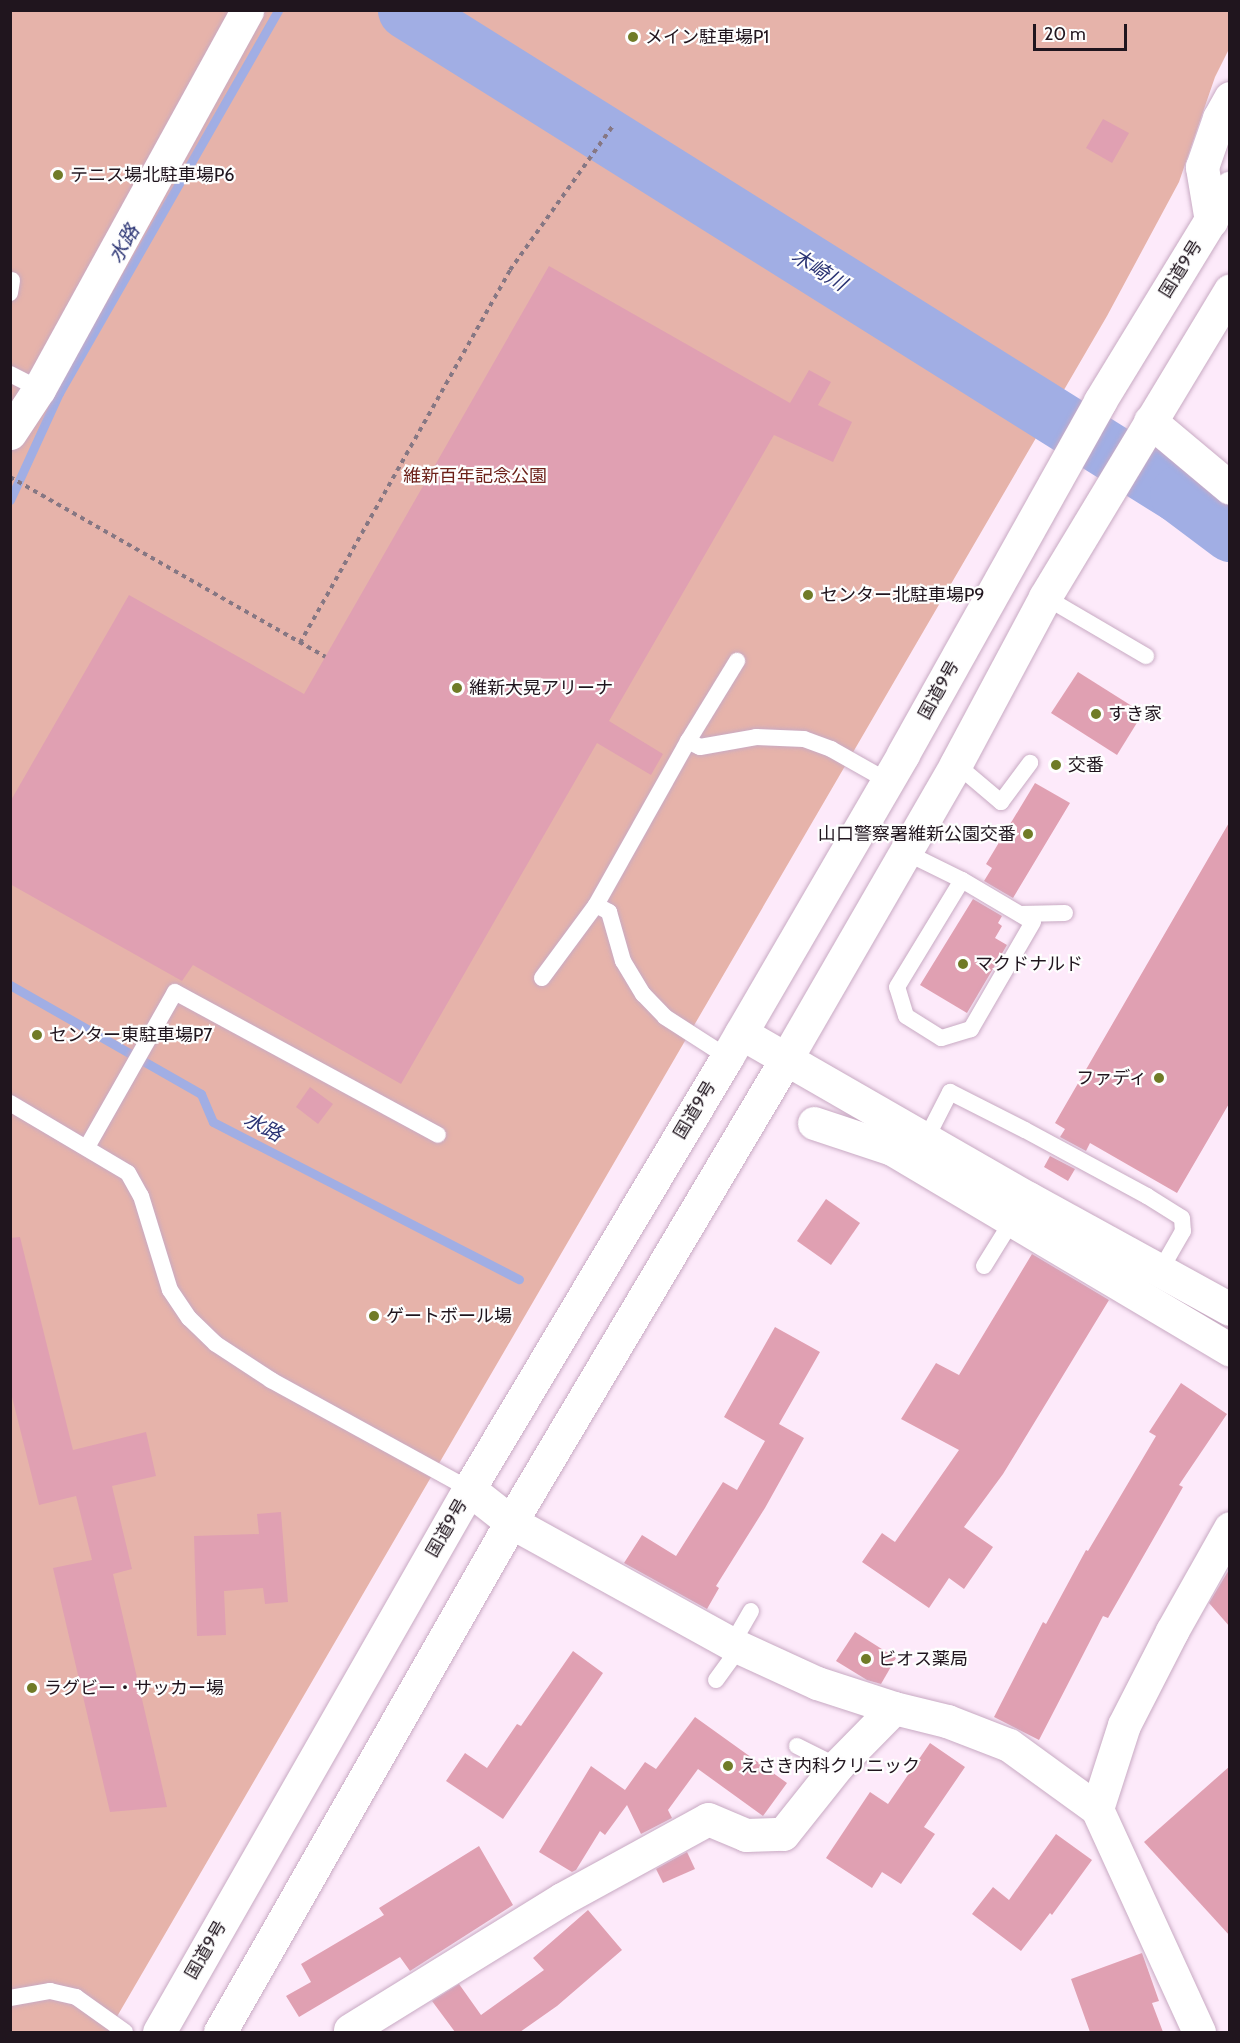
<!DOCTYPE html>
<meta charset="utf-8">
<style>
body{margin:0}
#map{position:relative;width:1240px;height:2043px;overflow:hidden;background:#fdeafa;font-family:Cabin,"Noto Sans JP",sans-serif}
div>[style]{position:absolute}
.green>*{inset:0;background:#e6b3aa}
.stream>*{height:9px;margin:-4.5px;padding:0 4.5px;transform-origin:4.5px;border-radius:4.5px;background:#a1aee4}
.river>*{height:57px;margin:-28.5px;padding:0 28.5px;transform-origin:28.5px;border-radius:28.5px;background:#a1aee4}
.building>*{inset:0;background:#e0a0b2}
.path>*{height:4px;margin-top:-2px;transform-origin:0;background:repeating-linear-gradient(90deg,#867783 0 4.5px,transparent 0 9px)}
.roads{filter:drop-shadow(0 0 2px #c8aac3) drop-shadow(0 0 2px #c8aac3)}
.lane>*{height:16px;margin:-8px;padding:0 8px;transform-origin:8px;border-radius:8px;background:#fff}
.street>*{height:33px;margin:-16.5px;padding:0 16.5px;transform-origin:16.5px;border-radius:16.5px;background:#fff}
.secondary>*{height:33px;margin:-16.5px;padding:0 16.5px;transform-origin:16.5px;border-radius:16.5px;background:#fff}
.highway>*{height:33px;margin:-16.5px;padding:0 16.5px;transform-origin:16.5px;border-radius:16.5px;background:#fff}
.dots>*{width:16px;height:16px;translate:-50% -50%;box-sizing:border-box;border:3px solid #fefefe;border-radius:50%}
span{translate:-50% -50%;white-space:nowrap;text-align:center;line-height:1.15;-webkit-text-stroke:4.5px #fefefe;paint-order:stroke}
.poi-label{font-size:18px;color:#20151e}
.left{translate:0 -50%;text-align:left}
.right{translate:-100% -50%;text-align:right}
.street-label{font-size:18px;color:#20151e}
.park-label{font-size:18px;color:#6d2119}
.water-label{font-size:20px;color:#2b3474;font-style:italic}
.frame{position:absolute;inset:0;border:12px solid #20151e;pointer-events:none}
.scale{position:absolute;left:1033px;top:24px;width:94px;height:27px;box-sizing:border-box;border:3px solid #20151e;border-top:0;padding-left:8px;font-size:18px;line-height:21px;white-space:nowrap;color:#20151e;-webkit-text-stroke:4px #fefefe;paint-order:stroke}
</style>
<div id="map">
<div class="green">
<div style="clip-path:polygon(11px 11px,1229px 11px,1229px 49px,1215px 77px,1179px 182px,1107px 316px,108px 2032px,11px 2032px)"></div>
</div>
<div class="stream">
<div style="left:10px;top:500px;width:118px;rotate:-65.4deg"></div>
<div style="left:59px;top:393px;width:441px;rotate:-60.2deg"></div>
<div style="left:10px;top:985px;width:220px;rotate:29.7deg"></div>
<div style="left:201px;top:1094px;width:30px;rotate:67deg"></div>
<div style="left:213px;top:1122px;width:344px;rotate:27.2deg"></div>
</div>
<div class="river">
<div style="left:406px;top:10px;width:911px;rotate:32.09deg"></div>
<div style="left:1178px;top:494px;width:65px;rotate:36.9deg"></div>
</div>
<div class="building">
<div style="clip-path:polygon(1103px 119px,1129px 133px,1112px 163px,1086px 148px)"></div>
<div style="clip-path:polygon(549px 266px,790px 403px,809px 370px,831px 382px,818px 405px,852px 422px,833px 462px,774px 435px,609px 721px,663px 754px,651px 775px,597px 743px,401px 1084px,193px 965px,182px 981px,10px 884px,10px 802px,129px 595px,304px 694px)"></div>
<div style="clip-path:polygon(1078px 672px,1143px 713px,1117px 755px,1051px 713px)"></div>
<div style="clip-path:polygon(1035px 783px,1070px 803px,1013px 898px,984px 881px,992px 868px,986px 864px)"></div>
<div style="clip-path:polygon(1230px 821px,1230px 1102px,1177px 1193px,1090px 1143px,1086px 1151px,1060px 1137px,1065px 1129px,1055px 1123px)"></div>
<div style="clip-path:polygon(973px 899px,1002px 916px,998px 923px,1002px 926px,995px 938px,1007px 945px,967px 1013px,920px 985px)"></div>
<div style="clip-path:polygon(310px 1087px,333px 1104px,318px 1124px,296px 1107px)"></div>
<div style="clip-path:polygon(1050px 1156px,1075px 1169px,1068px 1181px,1044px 1167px)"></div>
<div style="clip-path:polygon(826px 1199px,860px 1223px,831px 1265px,797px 1241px)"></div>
<div style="clip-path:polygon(20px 1237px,73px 1450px,146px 1432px,156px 1476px,112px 1486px,132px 1569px,113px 1574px,167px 1807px,110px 1812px,53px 1568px,92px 1560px,76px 1496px,39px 1505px,10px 1389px,10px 1238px)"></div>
<div style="clip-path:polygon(1032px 1254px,1109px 1300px,1003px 1474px,964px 1527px,993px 1547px,964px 1589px,949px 1578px,929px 1608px,862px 1562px,882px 1533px,895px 1542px,959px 1450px,901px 1419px,936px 1363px,959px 1375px)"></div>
<div style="clip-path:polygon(775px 1327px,820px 1352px,779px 1424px,804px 1438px,765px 1508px,716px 1586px,719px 1588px,707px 1609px,624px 1563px,642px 1535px,676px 1556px,723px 1482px,737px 1490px,765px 1441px,724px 1417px)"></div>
<div style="clip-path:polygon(1181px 1383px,1227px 1414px,1179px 1485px,1183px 1487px,1108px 1618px,1103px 1616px,1039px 1740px,994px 1717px,1043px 1622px,1046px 1624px,1086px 1550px,1088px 1551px,1156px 1436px,1149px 1432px)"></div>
<div style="clip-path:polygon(281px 1512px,288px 1602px,265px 1604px,263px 1588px,224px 1591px,226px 1635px,197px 1636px,194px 1536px,259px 1534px,257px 1514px)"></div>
<div style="clip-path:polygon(1230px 1568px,1230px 1627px,1209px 1603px)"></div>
<div style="clip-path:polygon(855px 1632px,896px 1658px,881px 1684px,867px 1680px,836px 1661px)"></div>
<div style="clip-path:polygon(573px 1651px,603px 1673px,503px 1819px,446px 1781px,465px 1753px,487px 1768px,517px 1724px,521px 1726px)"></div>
<div style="clip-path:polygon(695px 1717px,787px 1783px,763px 1816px,698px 1769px,668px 1810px,672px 1818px,641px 1834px,627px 1805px,605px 1835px,600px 1831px,576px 1870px,572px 1872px,539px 1852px,591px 1766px,625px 1790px,645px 1762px,656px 1769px)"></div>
<div style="clip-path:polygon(930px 1743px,965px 1767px,924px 1827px,935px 1834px,901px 1884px,882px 1872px,872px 1888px,826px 1858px,870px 1792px,888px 1804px)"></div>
<div style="clip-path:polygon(1230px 1766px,1230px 1936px,1144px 1842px)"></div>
<div style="clip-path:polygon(1056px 1834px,1092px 1860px,1052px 1915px,1050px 1913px,1021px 1951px,972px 1914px,993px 1887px,1009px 1900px)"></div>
<div style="clip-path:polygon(479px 1846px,513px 1905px,410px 1971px,400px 1957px,299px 2017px,286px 1996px,311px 1982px,301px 1964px,384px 1915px,379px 1908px)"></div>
<div style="clip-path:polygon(687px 1852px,695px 1869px,663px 1883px,656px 1869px)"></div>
<div style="clip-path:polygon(588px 1910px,622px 1950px,557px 2006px,520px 2032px,455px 2032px,432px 2001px,459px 1984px,481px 2015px,544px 1970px,533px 1958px)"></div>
<div style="clip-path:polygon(1142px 1953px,1159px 2001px,1152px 2003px,1163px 2032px,1090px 2032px,1071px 1979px)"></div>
</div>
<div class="path">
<div style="left:10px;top:477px;width:363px;rotate:29.7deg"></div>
<div style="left:300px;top:643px;width:428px;rotate:-60.6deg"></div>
<div style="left:510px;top:270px;width:176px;rotate:-54.5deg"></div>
</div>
<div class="roads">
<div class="lane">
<div style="left:10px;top:293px;width:13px;rotate:-81deg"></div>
<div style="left:10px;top:374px;width:33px;rotate:27deg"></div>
<div style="left:1045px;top:597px;width:117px;rotate:30.3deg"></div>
<div style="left:688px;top:741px;width:13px;rotate:27deg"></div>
<div style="left:700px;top:747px;width:57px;rotate:-10.1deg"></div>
<div style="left:756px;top:737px;width:48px;rotate:2.4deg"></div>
<div style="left:804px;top:739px;width:29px;rotate:20deg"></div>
<div style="left:831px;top:749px;width:63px;rotate:29.4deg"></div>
<div style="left:956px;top:764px;width:59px;rotate:40.2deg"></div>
<div style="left:1001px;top:802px;width:49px;rotate:-53.4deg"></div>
<div style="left:905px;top:852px;width:64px;rotate:26.2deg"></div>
<div style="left:962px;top:880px;width:82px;rotate:30.6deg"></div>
<div style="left:1033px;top:922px;width:124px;rotate:120.1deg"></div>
<div style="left:971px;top:1029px;width:31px;rotate:163deg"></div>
<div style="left:941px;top:1038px;width:41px;rotate:-147.8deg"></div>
<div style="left:906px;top:1016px;width:30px;rotate:-107deg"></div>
<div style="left:897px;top:987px;width:125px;rotate:-58.7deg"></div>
<div style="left:596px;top:905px;width:15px;rotate:28deg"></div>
<div style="left:609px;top:912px;width:51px;rotate:74.1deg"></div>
<div style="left:623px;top:961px;width:39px;rotate:59deg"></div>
<div style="left:643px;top:994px;width:32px;rotate:46deg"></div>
<div style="left:665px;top:1017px;width:74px;rotate:32.8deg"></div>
<div style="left:1020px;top:914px;width:45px;rotate:-1.3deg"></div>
<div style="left:542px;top:978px;width:91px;rotate:-53.5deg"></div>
<div style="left:596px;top:905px;width:188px;rotate:-60.7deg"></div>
<div style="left:688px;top:741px;width:94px;rotate:-58.5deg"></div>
<div style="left:10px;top:1103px;width:137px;rotate:30.7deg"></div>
<div style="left:128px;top:1173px;width:26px;rotate:61deg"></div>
<div style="left:141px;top:1196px;width:98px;rotate:72.9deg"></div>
<div style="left:170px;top:1290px;width:34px;rotate:56deg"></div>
<div style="left:189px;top:1318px;width:37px;rotate:44deg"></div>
<div style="left:216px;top:1344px;width:66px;rotate:33.2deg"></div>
<div style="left:271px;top:1380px;width:226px;rotate:28.8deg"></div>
<div style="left:926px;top:1139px;width:53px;rotate:-62.9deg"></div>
<div style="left:950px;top:1092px;width:84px;rotate:26.9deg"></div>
<div style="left:1025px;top:1130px;width:139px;rotate:28.4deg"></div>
<div style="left:1147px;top:1196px;width:41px;rotate:32.2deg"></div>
<div style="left:1182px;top:1218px;width:13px;rotate:86deg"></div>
<div style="left:1183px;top:1231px;width:46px;rotate:119.9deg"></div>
<div style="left:87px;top:1147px;width:178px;rotate:-60.4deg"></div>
<div style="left:175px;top:992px;width:299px;rotate:28.5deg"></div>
<div style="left:984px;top:1266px;width:59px;rotate:-58.2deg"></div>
<div style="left:732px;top:1644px;width:38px;rotate:-60deg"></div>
<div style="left:716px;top:1680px;width:41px;rotate:-54deg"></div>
<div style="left:797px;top:1746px;width:45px;rotate:26.6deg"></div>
<div style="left:10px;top:1998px;width:41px;rotate:-9.9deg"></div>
<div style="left:50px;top:1991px;width:27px;rotate:13deg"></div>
<div style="left:76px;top:1997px;width:60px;rotate:35.5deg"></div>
</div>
<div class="street">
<div style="left:1211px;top:221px;width:55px;rotate:-99.5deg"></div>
<div style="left:1202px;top:167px;width:52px;rotate:-70.9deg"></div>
<div style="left:1219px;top:118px;width:23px;rotate:-61deg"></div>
<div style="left:1150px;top:421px;width:104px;rotate:39.9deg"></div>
<div style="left:10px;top:433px;width:53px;rotate:-56.6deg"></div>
<div style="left:39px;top:389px;width:432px;rotate:-61.2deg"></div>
<div style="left:814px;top:1123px;width:82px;rotate:18.4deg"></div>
<div style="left:892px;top:1149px;width:393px;rotate:30.7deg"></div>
<div style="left:469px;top:1489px;width:53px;rotate:38.2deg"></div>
<div style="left:511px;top:1522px;width:252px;rotate:28.9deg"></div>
<div style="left:732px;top:1644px;width:94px;rotate:24.6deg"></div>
<div style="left:817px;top:1683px;width:81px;rotate:18deg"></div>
<div style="left:894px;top:1708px;width:55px;rotate:13.8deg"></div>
<div style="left:947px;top:1721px;width:66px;rotate:21.2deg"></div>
<div style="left:1009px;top:1745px;width:109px;rotate:36deg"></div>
<div style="left:1097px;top:1809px;width:245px;rotate:65.4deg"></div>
<div style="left:1097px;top:1809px;width:88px;rotate:-72.2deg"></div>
<div style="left:1124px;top:1725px;width:106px;rotate:-62.9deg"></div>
<div style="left:1172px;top:1631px;width:118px;rotate:-60.6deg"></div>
<div style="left:350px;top:2030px;width:249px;rotate:-31.7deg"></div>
<div style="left:562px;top:1899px;width:166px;rotate:-28.7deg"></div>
<div style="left:708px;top:1819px;width:41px;rotate:22.8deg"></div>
<div style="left:746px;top:1835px;width:37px;rotate:-2deg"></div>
<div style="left:783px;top:1834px;width:87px;rotate:-51.5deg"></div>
<div style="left:837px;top:1766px;width:81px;rotate:-45.5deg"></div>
</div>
<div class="secondary">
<div style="left:741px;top:1033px;width:331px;rotate:29.9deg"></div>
<div style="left:1028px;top:1198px;width:230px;rotate:28.8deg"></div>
</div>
<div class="highway">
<div style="left:159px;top:2032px;width:625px;rotate:-60.28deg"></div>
<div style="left:469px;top:1489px;width:503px;rotate:-59.15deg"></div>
<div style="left:727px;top:1057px;width:350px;rotate:-59.8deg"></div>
<div style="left:903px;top:754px;width:404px;rotate:-60.8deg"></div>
<div style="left:1100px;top:401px;width:250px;rotate:-58.6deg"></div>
<div style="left:220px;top:2032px;width:587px;rotate:-60.29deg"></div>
<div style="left:511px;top:1522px;width:539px;rotate:-59.29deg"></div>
<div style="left:786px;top:1059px;width:340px;rotate:-60deg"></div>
<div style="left:956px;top:764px;width:189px;rotate:-61.9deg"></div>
<div style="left:1045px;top:597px;width:358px;rotate:-58.9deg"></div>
</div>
</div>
<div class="dots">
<div style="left:633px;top:37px;background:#707b27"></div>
<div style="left:58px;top:175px;background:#707b27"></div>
<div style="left:808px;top:595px;background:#707b27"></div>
<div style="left:457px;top:688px;background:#707b27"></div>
<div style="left:1096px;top:714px;background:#707b27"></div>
<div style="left:1056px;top:765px;background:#707b27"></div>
<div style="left:1028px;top:834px;background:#707b27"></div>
<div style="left:963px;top:964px;background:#707b27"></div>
<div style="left:37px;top:1035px;background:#707b27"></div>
<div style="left:1159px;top:1078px;background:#707b27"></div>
<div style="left:374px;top:1316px;background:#707b27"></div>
<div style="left:866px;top:1659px;background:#707b27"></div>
<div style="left:32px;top:1688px;background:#707b27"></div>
<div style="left:728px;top:1766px;background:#707b27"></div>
</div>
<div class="poi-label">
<span class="left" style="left:645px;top:37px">メイン駐車場P1</span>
<span class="left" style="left:70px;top:175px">テニス場北駐車場P6</span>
<span class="left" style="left:820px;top:595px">センター北駐車場P9</span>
<span class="left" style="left:469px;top:688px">維新大晃アリーナ</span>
<span class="left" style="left:1108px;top:714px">すき家</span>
<span class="left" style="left:1068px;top:765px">交番</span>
<span class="right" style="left:1016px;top:834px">山口警察署維新公園交番</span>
<span class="left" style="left:975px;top:964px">マクドナルド</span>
<span class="left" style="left:49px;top:1035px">センター東駐車場P7</span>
<span class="right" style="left:1147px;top:1078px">ファディ</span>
<span class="left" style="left:386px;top:1316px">ゲートボール場</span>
<span class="left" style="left:878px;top:1659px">ビオス薬局</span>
<span class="left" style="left:44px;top:1688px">ラグビー・サッカー場</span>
<span class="left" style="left:740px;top:1766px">えさき内科クリニック</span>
</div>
<div class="street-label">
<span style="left:1181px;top:269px;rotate:-58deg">国道9号</span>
<span style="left:939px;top:690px;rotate:-61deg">国道9号</span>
<span style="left:695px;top:1110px;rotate:-59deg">国道9号</span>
<span style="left:447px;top:1528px;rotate:-60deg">国道9号</span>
<span style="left:206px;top:1950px;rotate:-60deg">国道9号</span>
</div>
<div class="park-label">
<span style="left:475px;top:476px">維新百年記念公園</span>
</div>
<div class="water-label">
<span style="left:124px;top:244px;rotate:-60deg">水路</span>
<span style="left:819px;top:270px;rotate:32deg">木崎川</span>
<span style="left:263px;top:1127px;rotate:27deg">水路</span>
</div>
<div class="frame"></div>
<div class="scale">20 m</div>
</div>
